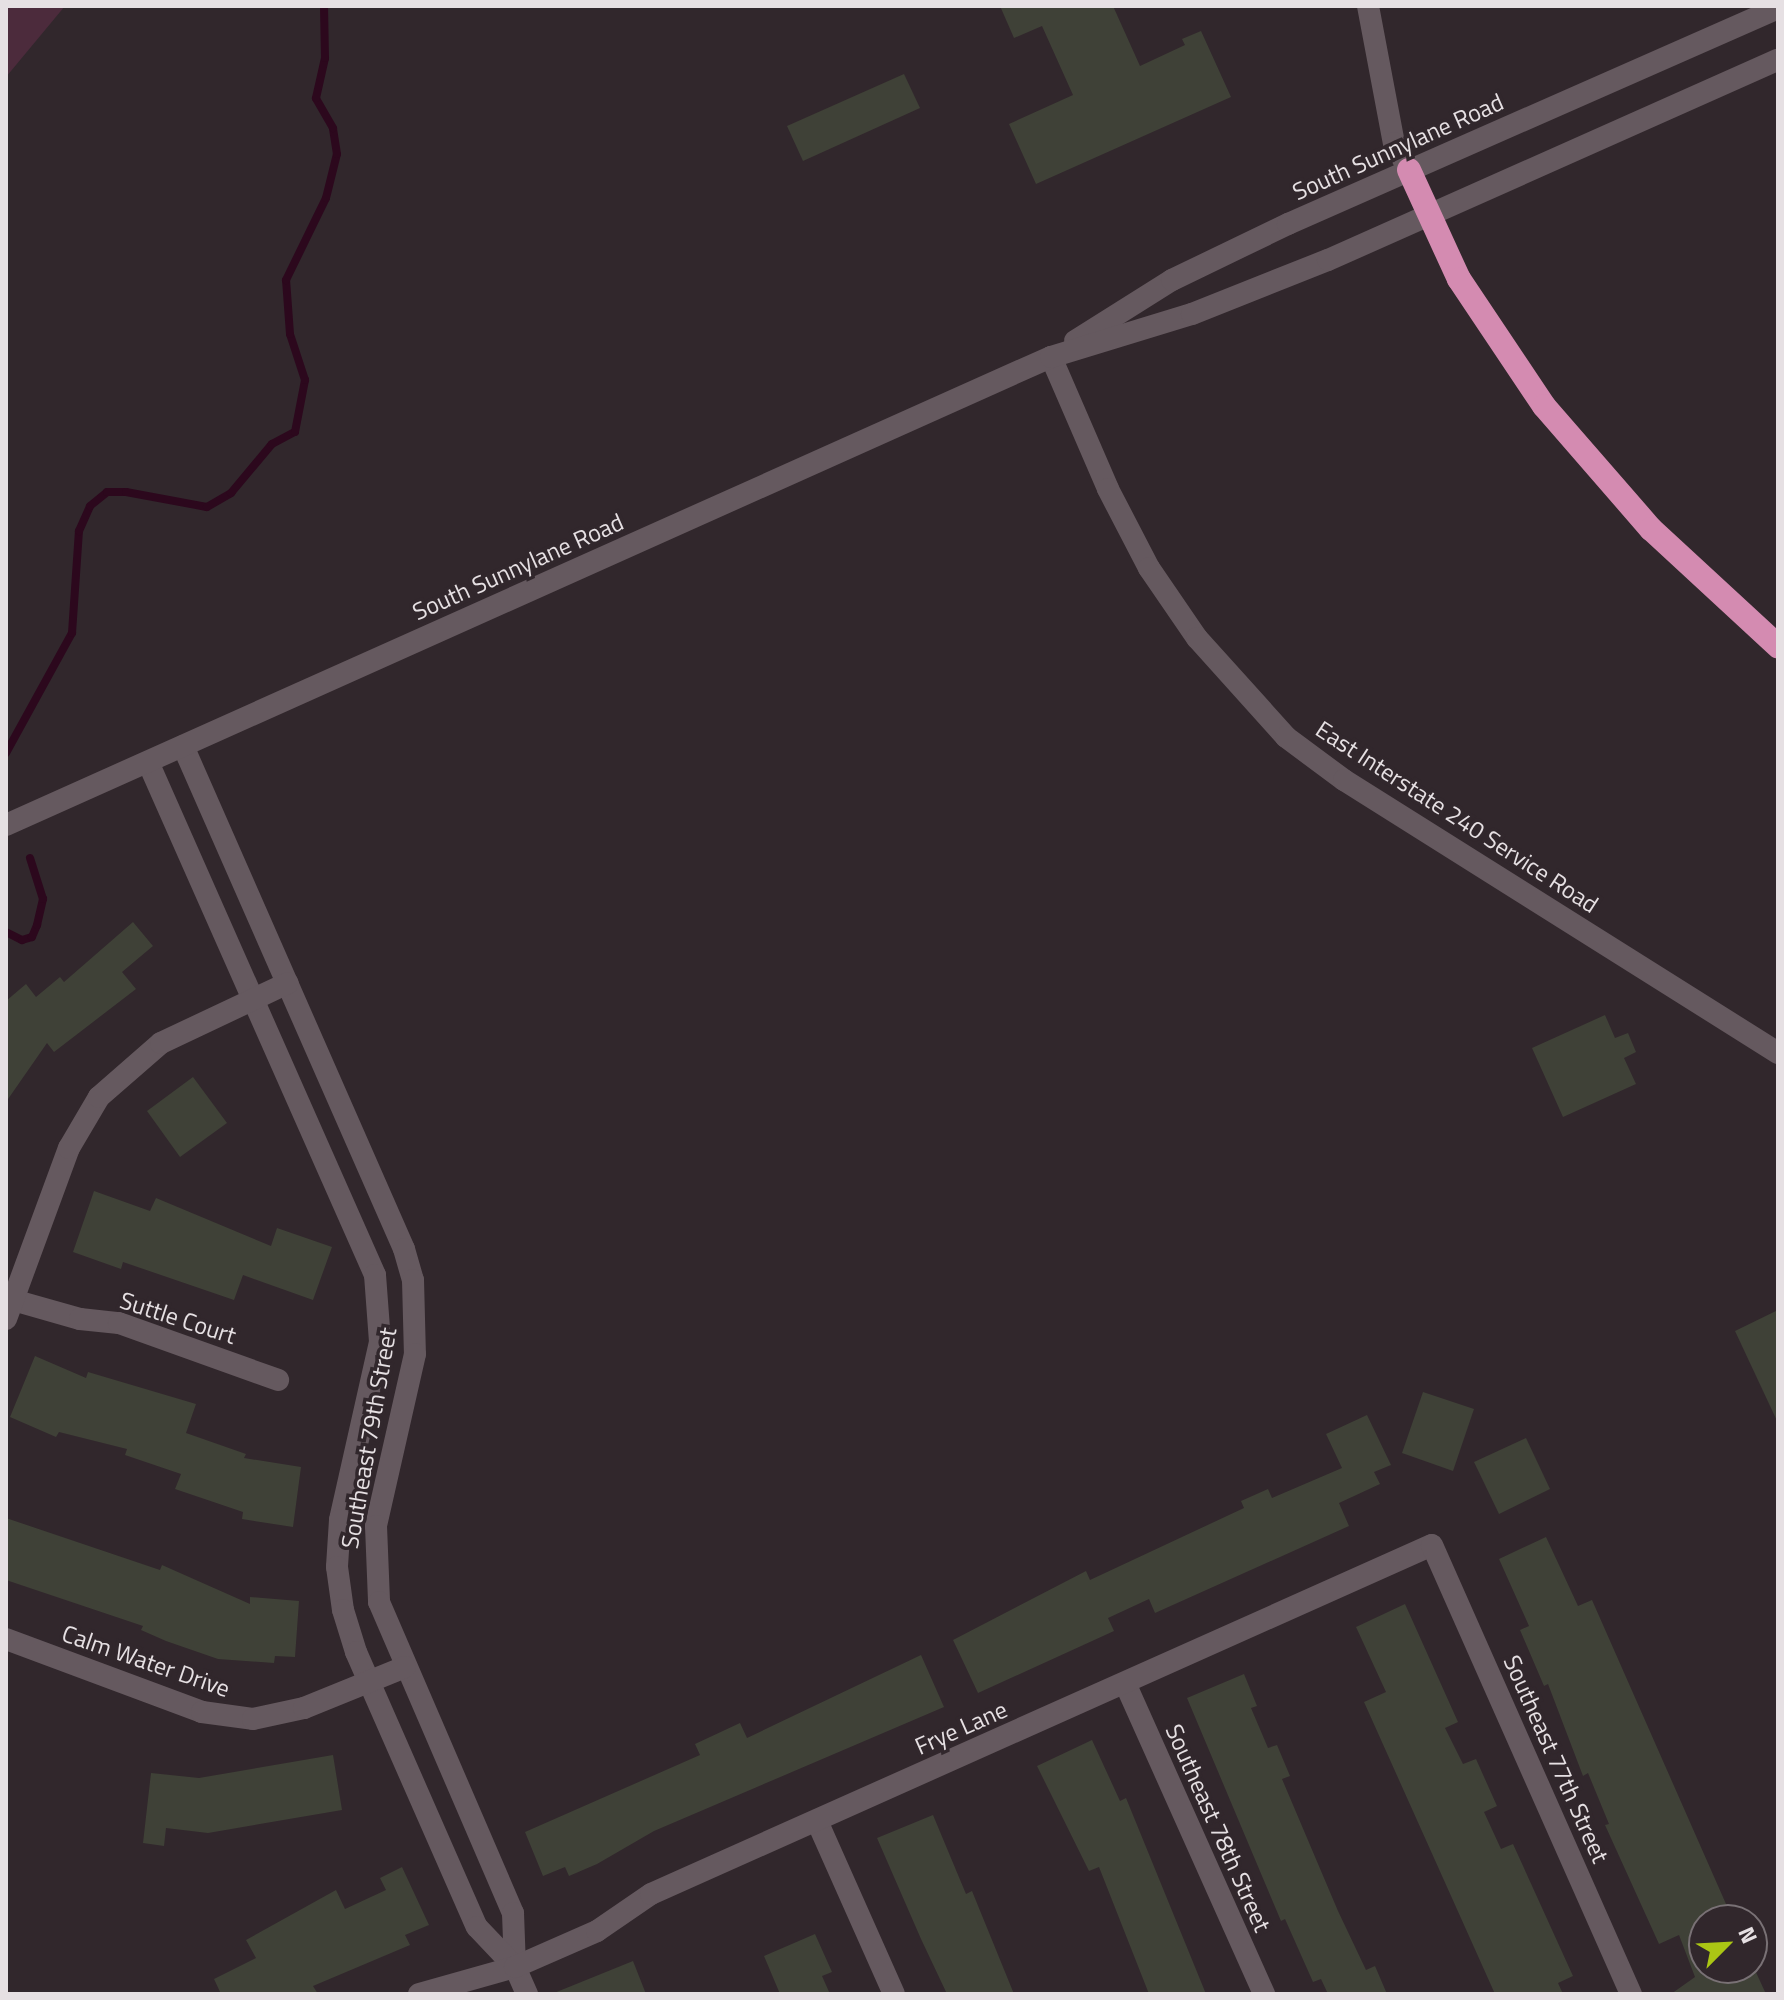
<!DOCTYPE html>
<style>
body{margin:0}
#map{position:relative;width:1784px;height:2000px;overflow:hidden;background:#31272c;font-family:"Titillium Web",sans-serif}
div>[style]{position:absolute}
.green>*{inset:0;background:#4c2b3c}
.stream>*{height:8px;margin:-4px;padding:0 4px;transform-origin:4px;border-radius:4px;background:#2c081d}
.building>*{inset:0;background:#3f4137}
.minor>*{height:22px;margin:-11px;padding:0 11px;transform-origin:11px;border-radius:11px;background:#65595f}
.tertiary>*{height:22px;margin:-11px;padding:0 11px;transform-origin:11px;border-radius:11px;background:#65595f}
.secondary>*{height:22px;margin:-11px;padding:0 11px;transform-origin:11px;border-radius:11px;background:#65595f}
.motorway>*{height:24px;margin:-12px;padding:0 12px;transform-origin:12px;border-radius:12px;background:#d48bb1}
span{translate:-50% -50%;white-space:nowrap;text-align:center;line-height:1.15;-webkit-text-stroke:7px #31272c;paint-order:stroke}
.street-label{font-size:24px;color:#e6e0e3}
.frame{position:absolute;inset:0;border:8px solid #e6e0e3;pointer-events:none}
.north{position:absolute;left:1688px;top:1904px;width:80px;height:80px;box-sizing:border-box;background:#31272c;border:2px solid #797175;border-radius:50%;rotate:66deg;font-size:22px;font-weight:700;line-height:32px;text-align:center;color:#e6e0e3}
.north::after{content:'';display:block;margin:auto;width:28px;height:36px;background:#abc614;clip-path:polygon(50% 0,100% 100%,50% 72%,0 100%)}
</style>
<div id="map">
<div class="green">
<div style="clip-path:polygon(6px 6px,65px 6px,6px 77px)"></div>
</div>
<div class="stream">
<div style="left:6px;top:753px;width:137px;rotate:-61.2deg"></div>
<div style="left:72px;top:633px;width:102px;rotate:-86.1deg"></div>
<div style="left:79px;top:531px;width:27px;rotate:-66deg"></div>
<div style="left:90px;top:506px;width:22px;rotate:-39deg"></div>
<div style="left:107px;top:492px;width:19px"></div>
<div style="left:126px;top:492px;width:82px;rotate:10.5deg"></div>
<div style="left:207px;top:507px;width:28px;rotate:-30deg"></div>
<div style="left:231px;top:493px;width:64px;rotate:-50.1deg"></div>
<div style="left:272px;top:444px;width:26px;rotate:-28deg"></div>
<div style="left:295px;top:432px;width:53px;rotate:-79.1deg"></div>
<div style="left:305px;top:380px;width:48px;rotate:-108.1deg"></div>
<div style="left:290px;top:334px;width:54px;rotate:-94.2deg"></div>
<div style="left:286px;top:280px;width:91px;rotate:-64deg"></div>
<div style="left:326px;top:198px;width:45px;rotate:-76deg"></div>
<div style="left:337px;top:154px;width:26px;rotate:-99deg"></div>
<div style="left:333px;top:128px;width:34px;rotate:-120deg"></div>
<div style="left:316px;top:98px;width:41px;rotate:-77.3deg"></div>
<div style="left:325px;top:58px;width:52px;rotate:-91.1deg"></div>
<div style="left:6px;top:932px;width:18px;rotate:27deg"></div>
<div style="left:22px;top:940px;width:10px;rotate:-17deg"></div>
<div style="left:32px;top:937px;width:13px;rotate:-67deg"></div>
<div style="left:37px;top:925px;width:27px;rotate:-77deg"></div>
<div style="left:43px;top:899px;width:43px;rotate:-107.6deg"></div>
</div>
<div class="building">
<div style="clip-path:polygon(1000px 6px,1113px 6px,1140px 66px,1185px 45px,1182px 39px,1201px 31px,1231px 97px,1036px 184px,1009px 124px,1073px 95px,1042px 26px,1014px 38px)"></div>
<div style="clip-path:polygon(904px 74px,920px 108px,803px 161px,787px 126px)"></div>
<div style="clip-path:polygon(133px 922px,153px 946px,122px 972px,136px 989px,54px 1052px,47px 1043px,6px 1102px,6px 1001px,26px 984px,36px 997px,60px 977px,64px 982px)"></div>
<div style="clip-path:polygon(1605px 1015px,1615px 1038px,1628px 1033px,1636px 1052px,1624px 1058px,1636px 1084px,1563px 1117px,1532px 1048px)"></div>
<div style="clip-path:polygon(193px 1077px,227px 1123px,180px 1157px,147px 1111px)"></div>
<div style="clip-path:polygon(94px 1191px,150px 1211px,156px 1198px,271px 1246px,277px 1228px,332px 1247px,313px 1300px,243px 1275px,234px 1300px,123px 1262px,121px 1269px,73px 1252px)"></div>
<div style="clip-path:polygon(1778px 1310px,1778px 1423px,1735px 1331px)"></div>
<div style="clip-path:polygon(35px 1356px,86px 1378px,88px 1372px,196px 1404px,186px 1433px,246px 1454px,244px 1458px,301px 1467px,293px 1527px,242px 1519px,243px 1512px,175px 1489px,181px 1474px,125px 1455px,127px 1449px,59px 1432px,56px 1437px,10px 1417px)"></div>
<div style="clip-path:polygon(1423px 1392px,1474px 1409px,1453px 1471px,1402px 1453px)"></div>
<div style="clip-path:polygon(1367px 1415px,1391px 1465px,1374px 1472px,1380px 1484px,1339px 1503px,1349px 1526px,1155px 1613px,1149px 1599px,1108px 1618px,1114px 1631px,978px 1693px,953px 1640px,1086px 1571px,1090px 1580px,1244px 1508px,1241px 1501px,1268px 1489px,1272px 1498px,1342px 1468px,1326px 1434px)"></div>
<div style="clip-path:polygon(1526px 1438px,1550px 1489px,1499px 1514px,1474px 1462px)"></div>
<div style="clip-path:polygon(6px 1518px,160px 1570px,162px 1565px,250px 1604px,250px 1597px,299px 1601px,295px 1657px,275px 1656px,274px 1663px,218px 1659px,166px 1641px,141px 1630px,143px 1626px,6px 1580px)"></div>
<div style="clip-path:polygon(1546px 1537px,1578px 1606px,1592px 1600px,1730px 1913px,1704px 1920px,1704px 1968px,1754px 1968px,1766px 1994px,1671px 1994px,1695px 1977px,1679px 1935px,1659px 1944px,1605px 1825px,1609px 1824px,1588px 1773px,1583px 1776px,1548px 1684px,1544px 1686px,1520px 1630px,1529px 1626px,1499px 1559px)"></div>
<div style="clip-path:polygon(1405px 1604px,1458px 1722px,1445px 1728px,1463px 1764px,1476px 1759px,1497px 1806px,1484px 1812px,1501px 1849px,1513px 1844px,1573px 1976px,1558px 1983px,1563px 1994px,1495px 1994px,1364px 1702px,1386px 1692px,1356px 1627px)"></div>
<div style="clip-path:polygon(921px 1655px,944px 1707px,654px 1831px,597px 1864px,569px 1876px,565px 1867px,543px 1876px,525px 1832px,700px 1755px,695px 1744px,740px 1723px,747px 1738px)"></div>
<div style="clip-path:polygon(1244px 1674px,1257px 1706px,1251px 1708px,1268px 1748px,1277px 1745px,1290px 1776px,1282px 1779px,1338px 1911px,1366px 1970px,1375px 1966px,1387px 1994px,1328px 1994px,1321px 1979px,1313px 1982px,1285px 1919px,1281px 1921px,1187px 1698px)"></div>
<div style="clip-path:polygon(1092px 1740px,1120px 1801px,1126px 1798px,1206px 1994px,1149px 1994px,1099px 1867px,1089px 1871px,1037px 1766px)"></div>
<div style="clip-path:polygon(333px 1755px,342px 1810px,208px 1833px,166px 1828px,164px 1846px,143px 1843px,151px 1773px,199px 1778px)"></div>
<div style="clip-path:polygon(933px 1815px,966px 1894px,972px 1891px,1014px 1994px,947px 1994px,921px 1939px,877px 1838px)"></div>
<div style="clip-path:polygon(402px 1867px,429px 1925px,405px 1935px,410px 1945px,313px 1986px,318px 1994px,221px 1994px,214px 1979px,256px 1958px,246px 1940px,336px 1890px,345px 1909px,386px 1890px,380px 1878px)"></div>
<div style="clip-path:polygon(815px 1934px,832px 1972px,822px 1976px,830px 1994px,780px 1994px,764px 1956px)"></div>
<div style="clip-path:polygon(633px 1961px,646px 1994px,555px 1994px,554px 1993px)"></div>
</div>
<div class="minor">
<div style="left:1051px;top:357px;width:144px;rotate:66.6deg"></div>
<div style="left:1108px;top:489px;width:89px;rotate:62.6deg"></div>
<div style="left:1149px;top:568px;width:85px;rotate:55.6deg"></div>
<div style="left:1197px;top:638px;width:133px;rotate:48deg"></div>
<div style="left:1286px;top:737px;width:72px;rotate:36.6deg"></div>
<div style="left:1344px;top:780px;width:513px;rotate:32.17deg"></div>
<div style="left:183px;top:746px;width:549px;rotate:66.28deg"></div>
<div style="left:404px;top:1249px;width:32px;rotate:74deg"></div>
<div style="left:413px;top:1280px;width:74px;rotate:88.5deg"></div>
<div style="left:415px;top:1354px;width:176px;rotate:102.8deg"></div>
<div style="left:376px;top:1526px;width:76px;rotate:87.7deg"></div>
<div style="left:379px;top:1602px;width:339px;rotate:66.7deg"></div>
<div style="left:513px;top:1913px;width:54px;rotate:87.9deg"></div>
<div style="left:148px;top:762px;width:561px;rotate:66.13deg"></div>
<div style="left:375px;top:1275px;width:67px;rotate:85.7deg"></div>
<div style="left:380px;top:1342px;width:182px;rotate:102.7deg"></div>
<div style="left:340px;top:1520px;width:47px;rotate:93.7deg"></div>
<div style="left:337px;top:1567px;width:43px;rotate:82.1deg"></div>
<div style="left:343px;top:1610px;width:44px;rotate:72.8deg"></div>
<div style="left:356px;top:1652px;width:300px;rotate:66.3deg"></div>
<div style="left:477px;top:1927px;width:55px;rotate:46.5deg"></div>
<div style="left:515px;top:1967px;width:30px;rotate:66deg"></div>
<div style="left:13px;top:1300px;width:70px;rotate:15.8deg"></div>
<div style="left:80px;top:1319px;width:39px;rotate:6deg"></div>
<div style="left:119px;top:1323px;width:169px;rotate:19.7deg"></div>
<div style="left:6px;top:1319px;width:182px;rotate:-69.8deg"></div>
<div style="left:69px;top:1148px;width:59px;rotate:-59.5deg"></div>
<div style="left:99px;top:1097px;width:82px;rotate:-41.1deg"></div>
<div style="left:161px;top:1043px;width:140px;rotate:-25.3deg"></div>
<div style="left:6px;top:1639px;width:209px;rotate:20.4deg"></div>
<div style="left:202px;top:1712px;width:51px;rotate:7.8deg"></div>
<div style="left:253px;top:1719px;width:52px;rotate:-12.2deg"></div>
<div style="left:304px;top:1708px;width:109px;rotate:-22.1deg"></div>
<div style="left:1125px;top:1683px;width:341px;rotate:65.9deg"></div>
<div style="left:817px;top:1821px;width:189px;rotate:66deg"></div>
<div style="left:419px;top:1994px;width:100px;rotate:-15.7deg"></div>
<div style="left:515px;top:1967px;width:90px;rotate:-23.7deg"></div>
<div style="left:597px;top:1931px;width:65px;rotate:-34.4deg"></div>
<div style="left:651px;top:1894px;width:855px;rotate:-24.08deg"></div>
<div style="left:1432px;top:1545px;width:491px;rotate:66.1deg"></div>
</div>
<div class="tertiary">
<div style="left:1368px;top:6px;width:139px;rotate:79.3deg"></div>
<div style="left:1394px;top:143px;width:31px;rotate:61deg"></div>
</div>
<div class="secondary">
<div style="left:1075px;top:341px;width:115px;rotate:-32.2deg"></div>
<div style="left:1172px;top:280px;width:129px;rotate:-25.8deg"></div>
<div style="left:1288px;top:224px;width:535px;rotate:-23.79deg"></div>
<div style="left:6px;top:825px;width:1145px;rotate:-24.13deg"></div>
<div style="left:1051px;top:357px;width:147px;rotate:-17deg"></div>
<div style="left:1192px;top:314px;width:146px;rotate:-21.7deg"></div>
<div style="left:1328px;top:260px;width:492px;rotate:-24deg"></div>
</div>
<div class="motorway">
<div style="left:1409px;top:170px;width:120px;rotate:65.4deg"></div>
<div style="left:1459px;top:279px;width:153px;rotate:56.2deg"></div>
<div style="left:1544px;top:406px;width:163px;rotate:49deg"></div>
<div style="left:1651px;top:529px;width:173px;rotate:42.7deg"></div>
</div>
<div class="street-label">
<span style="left:1398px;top:147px;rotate:-24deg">South Sunnylane Road</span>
<span style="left:518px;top:567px;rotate:-24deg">South Sunnylane Road</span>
<span style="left:1457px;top:817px;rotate:33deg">East Interstate 240 Service Road</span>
<span style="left:178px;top:1318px;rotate:18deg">Suttle Court</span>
<span style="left:369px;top:1438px;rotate:-80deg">Southeast 79th Street</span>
<span style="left:146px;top:1661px;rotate:19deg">Calm Water Drive</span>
<span style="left:961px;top:1728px;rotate:-24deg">Frye Lane</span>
<span style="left:1556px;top:1759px;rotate:66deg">Southeast 77th Street</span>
<span style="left:1218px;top:1828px;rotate:66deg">Southeast 78th Street</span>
</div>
<div class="frame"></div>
<div class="north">N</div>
</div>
